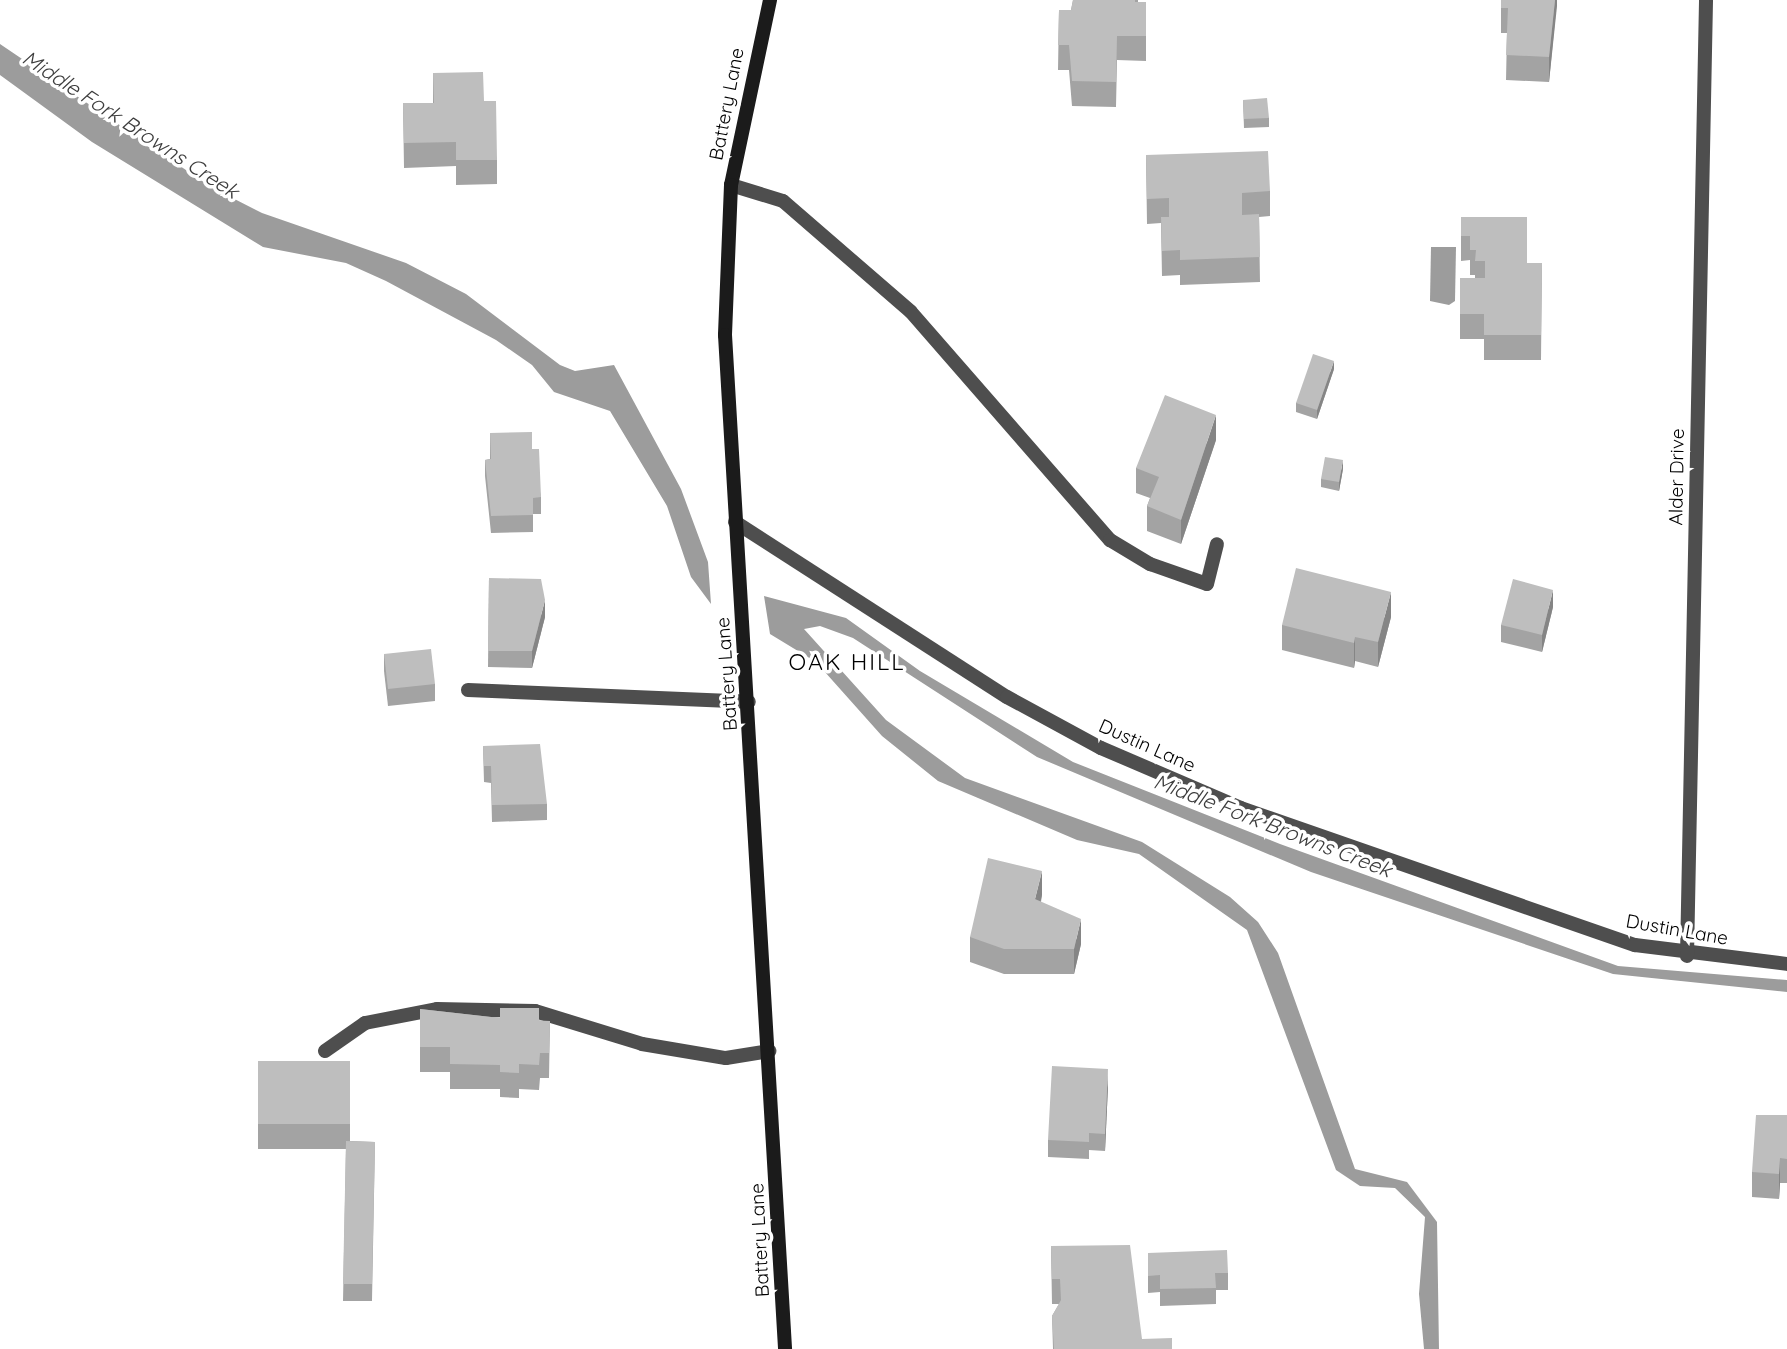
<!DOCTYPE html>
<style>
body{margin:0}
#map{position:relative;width:1787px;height:1349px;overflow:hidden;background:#fff;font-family:Quicksand,sans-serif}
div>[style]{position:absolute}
.water>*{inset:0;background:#9c9c9c}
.service>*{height:14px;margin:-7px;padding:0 7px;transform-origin:7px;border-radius:7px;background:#4e4e4e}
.minor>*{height:14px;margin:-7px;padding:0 7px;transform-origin:7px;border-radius:7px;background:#4e4e4e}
.secondary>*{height:14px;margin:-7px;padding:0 7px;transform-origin:7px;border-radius:7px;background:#1b1b1b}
.wall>*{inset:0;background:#a3a3a3}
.shaded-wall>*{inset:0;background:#858585}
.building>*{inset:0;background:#bebebe}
span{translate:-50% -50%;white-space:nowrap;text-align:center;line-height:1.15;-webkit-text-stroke:7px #fff;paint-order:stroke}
.street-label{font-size:19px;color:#000}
.water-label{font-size:21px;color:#3d3d3d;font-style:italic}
.quarter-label{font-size:23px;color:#000;letter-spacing:2px}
</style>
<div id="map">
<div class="water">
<div style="clip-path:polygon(0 44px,211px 187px,262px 213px,406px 263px,466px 294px,560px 365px,575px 371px,614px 365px,681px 489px,708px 562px,711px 604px,691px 577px,667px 506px,610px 411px,554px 392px,532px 365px,496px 340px,386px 281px,346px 263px,263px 247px,92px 142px,0 75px)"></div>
<div style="clip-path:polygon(1431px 247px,1456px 247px,1455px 301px,1449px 305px,1430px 301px)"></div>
<div style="clip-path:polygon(764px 596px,846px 618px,920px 671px,1073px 762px,1280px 844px,1618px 966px,1787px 980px,1787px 992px,1613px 974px,1311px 872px,1037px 757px,853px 638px,820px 626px,804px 629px,886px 720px,965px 778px,1142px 842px,1230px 897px,1258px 922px,1278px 953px,1355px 1169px,1407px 1182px,1437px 1222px,1439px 1349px,1424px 1349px,1419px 1294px,1425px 1217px,1395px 1188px,1360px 1186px,1336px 1170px,1247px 930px,1139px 854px,1077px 840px,938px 781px,882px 736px,816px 662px,770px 634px)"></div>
</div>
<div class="service">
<div style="left:731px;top:185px;width:54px;rotate:17.1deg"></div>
<div style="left:783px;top:201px;width:169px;rotate:40.9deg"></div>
<div style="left:911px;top:312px;width:303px;rotate:48.9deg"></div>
<div style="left:1110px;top:540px;width:47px;rotate:31deg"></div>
<div style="left:1150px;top:564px;width:60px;rotate:19.3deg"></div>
<div style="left:1207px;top:584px;width:41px;rotate:-76deg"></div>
<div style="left:468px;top:690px;width:281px;rotate:2.4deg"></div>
<div style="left:325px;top:1051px;width:49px;rotate:-35deg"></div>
<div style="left:365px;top:1023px;width:73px;rotate:-11deg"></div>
<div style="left:437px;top:1009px;width:98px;rotate:1.2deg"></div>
<div style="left:535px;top:1011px;width:112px;rotate:17.1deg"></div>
<div style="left:642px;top:1044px;width:85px;rotate:9.5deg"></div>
<div style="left:726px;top:1058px;width:44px;rotate:-9.2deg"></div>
</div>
<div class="minor">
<div style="left:735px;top:522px;width:323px;rotate:32.8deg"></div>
<div style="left:1007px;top:697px;width:107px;rotate:28.5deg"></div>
<div style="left:1101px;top:748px;width:152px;rotate:23.2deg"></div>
<div style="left:1241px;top:808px;width:417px;rotate:19.2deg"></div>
<div style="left:1635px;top:945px;width:153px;rotate:7.1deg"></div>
<div style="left:1687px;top:956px;width:956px;rotate:-88.86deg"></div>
</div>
<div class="secondary">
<div style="left:770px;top:0;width:189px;rotate:101.9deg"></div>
<div style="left:731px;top:185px;width:150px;rotate:92.3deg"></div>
<div style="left:725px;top:335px;width:1016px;rotate:86.61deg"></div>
</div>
<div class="wall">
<div style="clip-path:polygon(1073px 0,1138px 0,1138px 2px,1146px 2px,1146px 61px,1117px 60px,1116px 107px,1072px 106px,1069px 70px,1058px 70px,1059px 10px,1071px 10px)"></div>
<div style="clip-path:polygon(1501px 0,1557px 0,1549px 82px,1506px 80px,1507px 33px,1501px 33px)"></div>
<div style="clip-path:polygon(433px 73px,484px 101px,497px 160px,497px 184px,456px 185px,456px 166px,404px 168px,403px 103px,433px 103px)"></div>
<div style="clip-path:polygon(1243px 100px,1269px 118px,1269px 127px,1244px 128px)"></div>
<div style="clip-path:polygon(1146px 155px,1270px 191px,1270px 216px,1259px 217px,1260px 282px,1180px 285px,1180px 275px,1162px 276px,1161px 223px,1147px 224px)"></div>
<div style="clip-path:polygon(1461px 217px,1527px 263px,1542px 263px,1541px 360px,1484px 360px,1484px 339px,1460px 339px,1460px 278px,1475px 278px,1475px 275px,1470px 275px,1470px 260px,1461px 261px)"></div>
<div style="clip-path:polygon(1334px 369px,1317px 419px,1296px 412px,1296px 403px)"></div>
<div style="clip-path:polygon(490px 433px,532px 449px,541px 497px,541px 514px,533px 514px,533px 532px,491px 533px,485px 476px,485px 460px,490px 459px)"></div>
<div style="clip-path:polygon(1216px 440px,1181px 544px,1147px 531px,1147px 506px,1150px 498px,1136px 493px,1136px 468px)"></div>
<div style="clip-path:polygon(1343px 469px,1339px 491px,1321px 487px,1321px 479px)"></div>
<div style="clip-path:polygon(489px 578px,545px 617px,532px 668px,488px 667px)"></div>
<div style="clip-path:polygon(1553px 607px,1542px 652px,1501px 642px,1501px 625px)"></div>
<div style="clip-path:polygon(1391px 617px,1378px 667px,1355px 661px,1354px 668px,1282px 650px,1282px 625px)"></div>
<div style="clip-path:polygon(384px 654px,435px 684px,435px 701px,388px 706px,384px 671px)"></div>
<div style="clip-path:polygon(483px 746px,547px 804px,547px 820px,492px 822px,491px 783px,484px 782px)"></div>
<div style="clip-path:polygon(1042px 895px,1041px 902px,1081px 944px,1074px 974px,1004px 974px,970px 962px,970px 937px)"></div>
<div style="clip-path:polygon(420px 1009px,500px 1018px,550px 1021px,549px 1078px,540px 1078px,539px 1090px,519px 1089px,519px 1098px,500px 1097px,500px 1089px,450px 1089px,450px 1072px,420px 1072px)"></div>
<div style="clip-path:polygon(258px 1061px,350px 1061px,350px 1141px,375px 1142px,372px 1301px,343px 1301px,346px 1149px,258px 1149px)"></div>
<div style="clip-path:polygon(1108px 1086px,1105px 1151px,1089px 1150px,1089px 1159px,1048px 1157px,1048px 1140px)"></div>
<div style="clip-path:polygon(1787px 1115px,1787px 1183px,1780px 1183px,1779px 1199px,1752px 1197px,1752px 1172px)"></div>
<div style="clip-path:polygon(1051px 1246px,1142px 1339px,1172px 1349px,1053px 1349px,1052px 1316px,1059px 1304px,1052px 1304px)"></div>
<div style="clip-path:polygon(1148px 1253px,1228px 1273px,1228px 1290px,1216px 1290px,1216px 1304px,1160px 1306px,1160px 1292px,1148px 1293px)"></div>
</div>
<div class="shaded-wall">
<div style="clip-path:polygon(1555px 0,1557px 0,1557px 6px,1549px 82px,1549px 57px)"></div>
<div style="clip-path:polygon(1334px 361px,1334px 369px,1317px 419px,1317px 410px)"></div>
<div style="clip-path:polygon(1216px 415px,1216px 440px,1181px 544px,1181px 520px)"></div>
<div style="clip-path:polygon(1343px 460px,1343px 469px,1339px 491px,1339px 482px)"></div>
<div style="clip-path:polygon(1553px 590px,1553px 607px,1542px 652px,1542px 635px)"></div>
<div style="clip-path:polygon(1391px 592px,1391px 617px,1378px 667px,1378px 642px)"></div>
<div style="clip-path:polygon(545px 600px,545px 617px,532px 668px,532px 651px)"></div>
<div style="clip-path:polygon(1355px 637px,1355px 661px,1354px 668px,1354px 643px)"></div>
<div style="clip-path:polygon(1042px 871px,1042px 895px,1035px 924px,1035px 899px)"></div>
<div style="clip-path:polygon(1081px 919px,1081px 944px,1074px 974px,1074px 949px)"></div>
<div style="clip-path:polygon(1108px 1069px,1108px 1086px,1105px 1151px,1105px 1134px)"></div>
<div style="clip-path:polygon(1780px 1158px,1780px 1183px,1779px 1199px,1779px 1174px)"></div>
</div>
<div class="building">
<div style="clip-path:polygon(1073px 0,1135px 0,1135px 2px,1146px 2px,1146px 36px,1117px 36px,1116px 82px,1072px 81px,1069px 45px,1058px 45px,1059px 10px,1071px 10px)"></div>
<div style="clip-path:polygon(1501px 0,1555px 0,1549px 57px,1506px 55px,1508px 8px,1501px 8px)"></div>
<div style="clip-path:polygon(483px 72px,484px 101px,496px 101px,497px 160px,456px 160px,456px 142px,404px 143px,403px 103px,434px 103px,433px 73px)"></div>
<div style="clip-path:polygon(1267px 98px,1269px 118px,1244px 119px,1243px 100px)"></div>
<div style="clip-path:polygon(1268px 151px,1270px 191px,1242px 193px,1242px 215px,1259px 214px,1260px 257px,1180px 260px,1180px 250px,1162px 251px,1161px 217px,1169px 217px,1169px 198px,1147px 199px,1146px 155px)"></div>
<div style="clip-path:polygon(1461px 217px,1527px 217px,1527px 263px,1542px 263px,1541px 335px,1484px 335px,1484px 314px,1460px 314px,1460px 278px,1485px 278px,1485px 261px,1475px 261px,1476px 250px,1470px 250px,1470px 236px,1461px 236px)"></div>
<div style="clip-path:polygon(1313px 354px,1334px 361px,1317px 410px,1296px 403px)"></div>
<div style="clip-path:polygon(1165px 395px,1216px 415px,1181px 520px,1147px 506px,1159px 477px,1136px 468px)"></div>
<div style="clip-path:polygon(532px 432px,532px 449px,539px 449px,541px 497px,533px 498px,533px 515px,491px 516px,485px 460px,491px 459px,490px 433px)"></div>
<div style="clip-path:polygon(1325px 457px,1343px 460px,1339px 482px,1321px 479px)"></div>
<div style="clip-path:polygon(1296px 568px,1391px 592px,1378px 642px,1355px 637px,1354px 643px,1282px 625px)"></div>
<div style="clip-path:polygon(489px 578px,541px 579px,545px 600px,532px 651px,488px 651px)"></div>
<div style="clip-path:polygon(1513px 579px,1553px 590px,1542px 635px,1501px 625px)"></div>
<div style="clip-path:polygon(431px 649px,435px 684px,388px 689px,384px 654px)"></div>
<div style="clip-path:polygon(540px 744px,547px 804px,492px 805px,491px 766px,484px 766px,483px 746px)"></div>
<div style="clip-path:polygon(988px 858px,1042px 871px,1035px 899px,1081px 919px,1074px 949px,1004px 949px,970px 937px)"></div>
<div style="clip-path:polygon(500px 1008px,539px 1008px,539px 1021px,550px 1021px,549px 1053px,540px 1053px,539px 1065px,519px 1064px,519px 1073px,500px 1072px,500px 1065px,450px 1064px,450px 1047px,420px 1047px,420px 1009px,500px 1018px)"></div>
<div style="clip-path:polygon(258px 1061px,350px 1061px,350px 1124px,258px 1124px)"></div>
<div style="clip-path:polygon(1052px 1066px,1108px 1069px,1105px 1134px,1089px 1133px,1089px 1142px,1048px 1140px)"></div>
<div style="clip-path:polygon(1756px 1115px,1787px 1115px,1787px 1159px,1780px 1158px,1779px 1174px,1752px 1172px)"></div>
<div style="clip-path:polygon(346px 1141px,375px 1142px,372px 1284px,343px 1284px)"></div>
<div style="clip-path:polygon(1130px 1245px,1142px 1339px,1172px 1338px,1172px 1349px,1054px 1349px,1052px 1316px,1061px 1300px,1060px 1279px,1052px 1279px,1051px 1246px)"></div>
<div style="clip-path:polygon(1227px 1250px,1228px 1273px,1215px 1273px,1216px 1288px,1160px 1289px,1160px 1275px,1148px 1276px,1148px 1253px)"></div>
</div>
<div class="street-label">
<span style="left:727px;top:104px;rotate:-79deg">Battery Lane</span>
<span style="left:1677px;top:477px;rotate:-89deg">Alder Drive</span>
<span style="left:727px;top:674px;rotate:-94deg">Battery Lane</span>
<span style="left:1147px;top:746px;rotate:24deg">Dustin Lane</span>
<span style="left:1677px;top:930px;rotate:10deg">Dustin Lane</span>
<span style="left:760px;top:1240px;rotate:-93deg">Battery Lane</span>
</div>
<div class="water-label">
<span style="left:131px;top:124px;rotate:33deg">Middle Fork Browns Creek</span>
<span style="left:1273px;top:825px;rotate:21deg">Middle Fork Browns Creek</span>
</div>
<div class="quarter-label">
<span style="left:847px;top:662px">OAK HILL</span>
</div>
</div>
